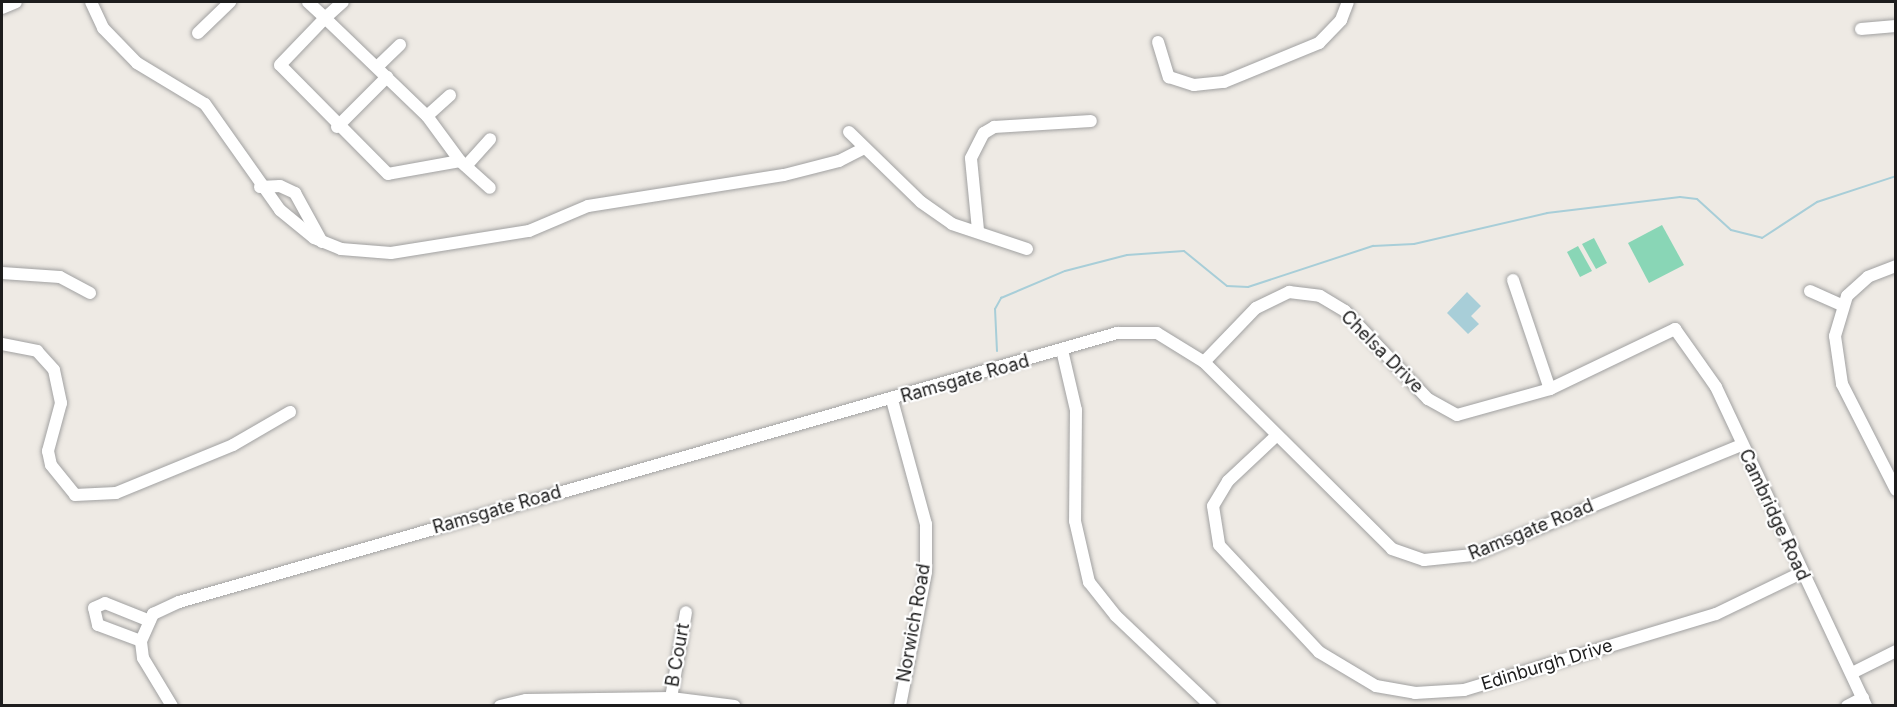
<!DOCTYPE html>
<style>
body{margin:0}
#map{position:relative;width:1897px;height:707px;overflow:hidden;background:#eeeae4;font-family:Inter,sans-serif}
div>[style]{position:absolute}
.pitch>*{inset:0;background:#89d6b6}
.water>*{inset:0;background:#a8ced8}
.stream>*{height:2px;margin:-1px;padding:0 1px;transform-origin:1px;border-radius:1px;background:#a8ced8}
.roads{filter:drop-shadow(0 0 2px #a1a1a1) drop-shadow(0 0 2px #a1a1a1)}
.minor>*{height:12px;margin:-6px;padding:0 6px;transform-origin:6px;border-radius:6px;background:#fff}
span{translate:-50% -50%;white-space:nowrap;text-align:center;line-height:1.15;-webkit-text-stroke:4.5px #fff;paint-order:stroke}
.street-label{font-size:18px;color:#1d1d1d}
.frame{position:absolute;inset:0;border:3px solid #1d1d1d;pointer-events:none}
</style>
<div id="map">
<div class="pitch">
<div style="clip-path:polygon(1662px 225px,1684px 265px,1649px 283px,1628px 243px)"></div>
<div style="clip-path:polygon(1594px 238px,1607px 263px,1596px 269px,1582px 244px)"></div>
<div style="clip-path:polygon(1578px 246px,1592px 271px,1580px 277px,1567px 252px)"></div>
</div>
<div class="water">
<div style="clip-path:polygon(1467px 292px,1481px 306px,1471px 316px,1479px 324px,1468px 334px,1447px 313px)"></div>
</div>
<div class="stream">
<div style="left:997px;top:351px;width:42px;rotate:-92.7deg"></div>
<div style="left:995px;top:309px;width:13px;rotate:-61deg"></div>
<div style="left:1001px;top:298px;width:69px;rotate:-22.9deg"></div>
<div style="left:1065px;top:271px;width:64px;rotate:-14.5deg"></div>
<div style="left:1127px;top:255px;width:57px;rotate:-4deg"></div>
<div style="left:1184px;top:251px;width:55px;rotate:39.1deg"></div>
<div style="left:1227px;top:286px;width:21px;rotate:3deg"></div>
<div style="left:1248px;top:287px;width:132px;rotate:-18.2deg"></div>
<div style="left:1373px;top:246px;width:41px;rotate:-2.8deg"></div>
<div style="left:1414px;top:244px;width:137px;rotate:-13.1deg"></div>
<div style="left:1547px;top:213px;width:134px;rotate:-6.9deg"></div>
<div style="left:1680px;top:197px;width:17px;rotate:7deg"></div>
<div style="left:1697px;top:199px;width:46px;rotate:42.4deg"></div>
<div style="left:1731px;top:230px;width:32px;rotate:14deg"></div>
<div style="left:1762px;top:238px;width:66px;rotate:-33.2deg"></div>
<div style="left:1817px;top:202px;width:83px;rotate:-18.2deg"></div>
</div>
<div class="roads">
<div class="minor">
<div style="left:91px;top:2px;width:29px;rotate:65deg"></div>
<div style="left:103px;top:28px;width:49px;rotate:45.8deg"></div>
<div style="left:137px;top:63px;width:79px;rotate:31.1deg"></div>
<div style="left:205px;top:104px;width:130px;rotate:54.7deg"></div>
<div style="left:280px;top:210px;width:44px;rotate:39.5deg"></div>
<div style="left:314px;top:238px;width:29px;rotate:22deg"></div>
<div style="left:341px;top:249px;width:50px;rotate:4.6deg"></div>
<div style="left:391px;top:253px;width:140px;rotate:-9.1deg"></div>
<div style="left:529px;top:231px;width:64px;rotate:-23deg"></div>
<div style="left:588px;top:206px;width:198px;rotate:-9deg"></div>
<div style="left:784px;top:175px;width:57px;rotate:-14.3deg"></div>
<div style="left:839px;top:161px;width:27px;rotate:-27deg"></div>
<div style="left:308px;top:2px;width:23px;rotate:43deg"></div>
<div style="left:325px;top:18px;width:141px;rotate:43.9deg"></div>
<div style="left:427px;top:116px;width:56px;rotate:53.7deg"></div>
<div style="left:460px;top:161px;width:73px;rotate:169.8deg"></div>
<div style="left:388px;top:174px;width:153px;rotate:-134.7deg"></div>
<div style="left:280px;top:65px;width:65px;rotate:-46.2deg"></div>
<div style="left:325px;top:18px;width:24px;rotate:-42deg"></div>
<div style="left:2px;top:8px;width:15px;rotate:-23deg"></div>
<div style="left:1861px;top:29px;width:35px;rotate:-5deg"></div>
<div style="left:198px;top:33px;width:45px;rotate:-44.1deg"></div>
<div style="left:1158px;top:42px;width:37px;rotate:73deg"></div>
<div style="left:1169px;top:77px;width:26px;rotate:18deg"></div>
<div style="left:1194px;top:85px;width:30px;rotate:-6deg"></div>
<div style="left:1224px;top:82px;width:103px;rotate:-22.3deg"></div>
<div style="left:1319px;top:43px;width:32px;rotate:-46deg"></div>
<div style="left:1341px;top:20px;width:19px;rotate:-69deg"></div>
<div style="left:377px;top:67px;width:32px;rotate:-44deg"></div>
<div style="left:427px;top:116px;width:31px;rotate:-42deg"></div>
<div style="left:337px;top:127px;width:71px;rotate:-45deg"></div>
<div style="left:849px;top:132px;width:100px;rotate:44.2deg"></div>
<div style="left:921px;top:202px;width:38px;rotate:35deg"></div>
<div style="left:952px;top:224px;width:79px;rotate:18.4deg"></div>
<div style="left:460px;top:161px;width:40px;rotate:42deg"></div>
<div style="left:466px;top:166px;width:36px;rotate:-48deg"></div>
<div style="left:260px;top:187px;width:20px;rotate:-3deg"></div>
<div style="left:280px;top:186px;width:17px;rotate:25deg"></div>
<div style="left:295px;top:193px;width:56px;rotate:61.1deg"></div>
<div style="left:978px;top:230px;width:72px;rotate:-95.6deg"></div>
<div style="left:971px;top:158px;width:28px;rotate:-63deg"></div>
<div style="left:984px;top:133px;width:12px;rotate:-31deg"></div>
<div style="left:994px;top:127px;width:97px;rotate:-3.5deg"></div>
<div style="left:1896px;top:266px;width:30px;rotate:159deg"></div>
<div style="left:1868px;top:277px;width:28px;rotate:138deg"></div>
<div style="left:1847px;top:296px;width:42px;rotate:106.7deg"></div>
<div style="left:1835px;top:336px;width:49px;rotate:81.7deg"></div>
<div style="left:1842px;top:384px;width:119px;rotate:63deg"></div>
<div style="left:2px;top:273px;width:58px;rotate:3.9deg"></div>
<div style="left:60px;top:277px;width:34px;rotate:28deg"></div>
<div style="left:1513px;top:280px;width:115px;rotate:71.3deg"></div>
<div style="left:1810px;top:291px;width:36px;rotate:24deg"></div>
<div style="left:2px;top:344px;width:36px;rotate:11deg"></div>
<div style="left:37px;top:351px;width:25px;rotate:48deg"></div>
<div style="left:54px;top:370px;width:34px;rotate:78deg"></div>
<div style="left:61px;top:403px;width:50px;rotate:105.2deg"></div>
<div style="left:48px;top:451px;width:14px;rotate:78deg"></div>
<div style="left:51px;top:465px;width:38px;rotate:51deg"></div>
<div style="left:75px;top:495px;width:41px;rotate:-2.8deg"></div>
<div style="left:116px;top:493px;width:126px;rotate:-22.3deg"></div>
<div style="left:233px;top:445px;width:66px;rotate:-30.1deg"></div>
<div style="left:1062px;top:350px;width:62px;rotate:76.9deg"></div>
<div style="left:1076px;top:410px;width:111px;rotate:90.5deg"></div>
<div style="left:1075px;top:521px;width:63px;rotate:77.1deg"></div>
<div style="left:1089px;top:582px;width:43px;rotate:51.5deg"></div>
<div style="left:1116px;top:616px;width:131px;rotate:43.5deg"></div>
<div style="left:1204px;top:362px;width:75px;rotate:-46.1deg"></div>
<div style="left:1256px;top:308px;width:37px;rotate:-26deg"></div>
<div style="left:1289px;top:292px;width:31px;rotate:7deg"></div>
<div style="left:1320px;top:296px;width:29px;rotate:31deg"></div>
<div style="left:1345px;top:311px;width:121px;rotate:46.7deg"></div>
<div style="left:1428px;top:399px;width:33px;rotate:29deg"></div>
<div style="left:1457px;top:415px;width:97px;rotate:-15.6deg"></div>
<div style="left:1550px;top:389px;width:139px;rotate:-25.6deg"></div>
<div style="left:1675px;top:329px;width:71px;rotate:54.7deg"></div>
<div style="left:1716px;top:387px;width:353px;rotate:64.8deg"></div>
<div style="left:892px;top:400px;width:129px;rotate:74.7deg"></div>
<div style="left:926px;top:524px;width:48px;rotate:90deg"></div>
<div style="left:926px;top:572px;width:136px;rotate:101deg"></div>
<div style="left:1276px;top:436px;width:66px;rotate:136.8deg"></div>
<div style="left:1228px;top:481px;width:29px;rotate:121deg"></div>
<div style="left:1213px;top:506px;width:39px;rotate:81deg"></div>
<div style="left:1219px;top:545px;width:146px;rotate:46.9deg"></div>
<div style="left:1319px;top:652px;width:66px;rotate:30.8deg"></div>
<div style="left:1376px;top:686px;width:40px;rotate:10deg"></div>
<div style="left:1415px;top:693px;width:49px;rotate:-3.5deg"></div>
<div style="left:1464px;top:690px;width:263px;rotate:-16.8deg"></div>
<div style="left:1716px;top:614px;width:94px;rotate:-25.8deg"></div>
<div style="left:141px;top:641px;width:46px;rotate:-159.6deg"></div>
<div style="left:98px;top:625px;width:17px;rotate:-103deg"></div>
<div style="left:94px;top:608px;width:12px;rotate:-24deg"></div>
<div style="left:105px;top:603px;width:48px;rotate:21.8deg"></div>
<div style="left:1852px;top:673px;width:49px;rotate:-26.6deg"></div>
<div style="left:671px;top:698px;width:87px;rotate:-80.1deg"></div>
<div style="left:172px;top:706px;width:56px;rotate:-121.1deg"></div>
<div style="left:143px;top:658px;width:17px;rotate:-97deg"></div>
<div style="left:141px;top:641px;width:30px;rotate:-66deg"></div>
<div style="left:153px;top:614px;width:29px;rotate:-25deg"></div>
<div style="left:179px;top:602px;width:976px;rotate:-16deg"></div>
<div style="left:1117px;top:333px;width:40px"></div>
<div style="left:1157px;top:333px;width:55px;rotate:31.7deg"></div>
<div style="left:1204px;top:362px;width:265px;rotate:44.8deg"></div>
<div style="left:1392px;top:549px;width:34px;rotate:19deg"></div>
<div style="left:1424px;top:560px;width:49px;rotate:-5.8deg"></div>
<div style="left:1473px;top:555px;width:290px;rotate:-22.3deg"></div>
<div style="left:500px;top:706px;width:27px;rotate:-13deg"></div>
<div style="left:526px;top:700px;width:145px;rotate:-0.8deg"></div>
<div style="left:671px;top:698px;width:64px;rotate:7.2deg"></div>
<div style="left:1847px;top:706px;width:18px;rotate:-27deg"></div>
</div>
</div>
<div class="street-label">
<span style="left:1382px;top:352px;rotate:45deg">Chelsa Drive</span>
<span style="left:965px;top:379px;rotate:-16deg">Ramsgate Road</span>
<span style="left:497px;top:510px;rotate:-16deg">Ramsgate Road</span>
<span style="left:1774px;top:515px;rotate:65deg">Cambridge Road</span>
<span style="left:1531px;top:530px;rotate:-22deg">Ramsgate Road</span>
<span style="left:914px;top:623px;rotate:-80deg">Norwich Road</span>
<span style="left:678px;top:655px;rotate:-80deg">B Court</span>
<span style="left:1547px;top:665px;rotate:-17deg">Edinburgh Drive</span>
</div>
<div class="frame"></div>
</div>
